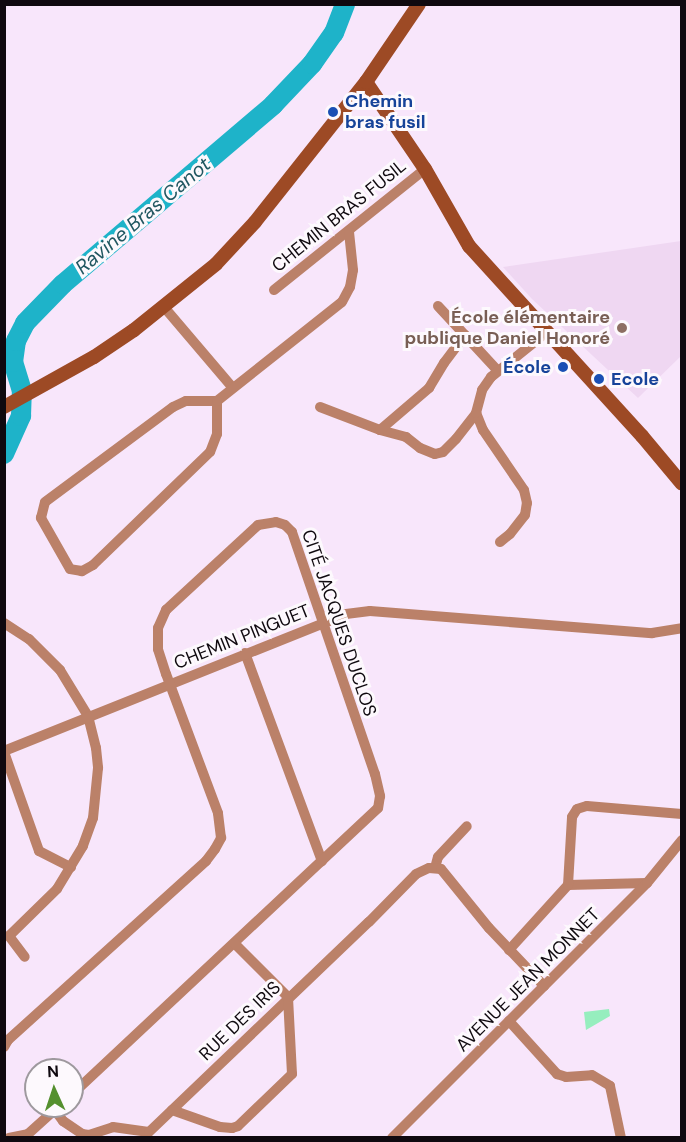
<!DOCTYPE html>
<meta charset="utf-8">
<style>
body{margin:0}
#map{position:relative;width:686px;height:1142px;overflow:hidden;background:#f8e6fb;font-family:"DM Sans",sans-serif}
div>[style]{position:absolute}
.built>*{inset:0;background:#efd7f2}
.green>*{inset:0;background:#96eebe}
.river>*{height:20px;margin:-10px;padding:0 10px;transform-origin:10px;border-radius:10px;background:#1eb3c9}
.street>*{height:10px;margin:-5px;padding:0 5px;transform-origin:5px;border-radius:5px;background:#bb8169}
.secondary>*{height:14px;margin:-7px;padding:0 7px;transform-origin:7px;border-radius:7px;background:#9d4a25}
.dots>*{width:16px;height:16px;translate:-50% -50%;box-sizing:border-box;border:3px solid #fdf9fd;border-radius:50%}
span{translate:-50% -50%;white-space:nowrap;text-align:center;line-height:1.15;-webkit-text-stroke:6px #fdf9fd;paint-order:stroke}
.transit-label{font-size:18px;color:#164399;font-weight:700}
.left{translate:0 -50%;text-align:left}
.right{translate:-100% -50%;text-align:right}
.street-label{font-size:18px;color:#0f090f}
.education-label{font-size:18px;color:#785e54;font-weight:700}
.water-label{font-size:20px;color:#215761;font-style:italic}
.frame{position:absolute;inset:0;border:6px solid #0f090f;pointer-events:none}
.north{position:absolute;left:24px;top:1058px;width:60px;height:60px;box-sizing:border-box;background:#fdf9fd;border:2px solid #9e999e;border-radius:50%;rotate:357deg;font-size:16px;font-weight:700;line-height:24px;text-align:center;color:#0f090f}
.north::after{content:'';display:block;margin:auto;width:21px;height:27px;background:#55902f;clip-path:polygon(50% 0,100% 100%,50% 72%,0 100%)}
</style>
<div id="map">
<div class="built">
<div style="clip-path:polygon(681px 241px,681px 356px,638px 398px,532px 299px,503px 267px)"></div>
</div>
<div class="green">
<div style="clip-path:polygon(609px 1009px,610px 1016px,586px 1030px,584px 1012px)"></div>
</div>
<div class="river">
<div style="left:4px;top:454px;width:42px;rotate:-65.9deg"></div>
<div style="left:21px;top:416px;width:25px;rotate:-88deg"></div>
<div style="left:22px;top:391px;width:30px;rotate:-107deg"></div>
<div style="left:13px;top:362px;width:21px;rotate:-82deg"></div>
<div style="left:16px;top:341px;width:20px;rotate:-63deg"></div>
<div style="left:25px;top:323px;width:54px;rotate:-45.7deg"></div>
<div style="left:63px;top:284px;width:276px;rotate:-40.4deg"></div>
<div style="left:273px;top:105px;width:57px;rotate:-46.4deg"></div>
<div style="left:312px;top:64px;width:38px;rotate:-55deg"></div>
<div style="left:334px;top:33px;width:31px;rotate:-69deg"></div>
</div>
<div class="street">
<div style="left:274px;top:290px;width:193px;rotate:-38.7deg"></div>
<div style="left:438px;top:306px;width:88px;rotate:47.3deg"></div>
<div style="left:164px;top:307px;width:106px;rotate:49.6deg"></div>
<div style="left:186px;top:401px;width:31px"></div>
<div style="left:217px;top:401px;width:33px;rotate:90deg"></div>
<div style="left:217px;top:434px;width:19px;rotate:111deg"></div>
<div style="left:210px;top:452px;width:163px;rotate:136deg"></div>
<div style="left:93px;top:565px;width:13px;rotate:151deg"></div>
<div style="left:82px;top:571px;width:12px;rotate:-171deg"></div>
<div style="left:70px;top:569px;width:59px;rotate:-119.6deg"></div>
<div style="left:41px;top:518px;width:16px;rotate:-76deg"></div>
<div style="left:45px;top:502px;width:159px;rotate:-36.6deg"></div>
<div style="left:173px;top:407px;width:14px;rotate:-25deg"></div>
<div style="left:217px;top:401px;width:159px;rotate:-38.4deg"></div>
<div style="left:342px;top:302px;width:17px;rotate:-62deg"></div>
<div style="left:350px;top:287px;width:17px;rotate:-80deg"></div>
<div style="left:353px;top:270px;width:39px;rotate:-96deg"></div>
<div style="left:320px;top:407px;width:64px;rotate:21deg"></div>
<div style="left:380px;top:430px;width:27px;rotate:15deg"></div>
<div style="left:406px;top:437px;width:18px;rotate:38deg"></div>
<div style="left:420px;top:448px;width:16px;rotate:22deg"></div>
<div style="left:435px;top:454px;width:8px;rotate:-14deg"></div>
<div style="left:443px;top:452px;width:18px;rotate:-45deg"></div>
<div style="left:456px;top:439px;width:33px;rotate:-52deg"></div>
<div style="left:380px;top:430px;width:65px;rotate:-40.6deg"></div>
<div style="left:429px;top:388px;width:29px;rotate:-59deg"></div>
<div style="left:444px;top:363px;width:35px;rotate:-53deg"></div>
<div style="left:500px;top:542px;width:13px;rotate:-39deg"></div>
<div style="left:510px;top:534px;width:24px;rotate:-52deg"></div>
<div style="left:525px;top:515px;width:12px;rotate:-81deg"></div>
<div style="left:527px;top:503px;width:13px;rotate:-103deg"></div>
<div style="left:524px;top:490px;width:73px;rotate:-124.3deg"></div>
<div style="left:483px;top:430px;width:18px;rotate:-112deg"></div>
<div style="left:476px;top:413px;width:24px;rotate:-75deg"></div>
<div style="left:482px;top:390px;width:16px;rotate:-55deg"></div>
<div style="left:491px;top:377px;width:72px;rotate:-38.8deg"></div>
<div style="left:4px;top:623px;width:30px;rotate:33deg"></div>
<div style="left:29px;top:639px;width:44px;rotate:45deg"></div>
<div style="left:60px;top:670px;width:54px;rotate:58.7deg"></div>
<div style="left:88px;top:716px;width:33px;rotate:76deg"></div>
<div style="left:96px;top:748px;width:20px;rotate:84deg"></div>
<div style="left:98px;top:768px;width:50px;rotate:95.7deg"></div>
<div style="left:93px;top:818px;width:30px;rotate:110deg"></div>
<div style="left:83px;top:846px;width:50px;rotate:121.2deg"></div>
<div style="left:57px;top:889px;width:67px;rotate:135.6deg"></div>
<div style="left:9px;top:936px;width:26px;rotate:53deg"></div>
<div style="left:245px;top:653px;width:222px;rotate:69.7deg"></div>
<div style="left:4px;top:751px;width:368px;rotate:-21.8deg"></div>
<div style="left:346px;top:614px;width:24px;rotate:-7deg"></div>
<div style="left:370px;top:611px;width:283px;rotate:4.5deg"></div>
<div style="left:652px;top:633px;width:30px;rotate:-9deg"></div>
<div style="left:4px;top:752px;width:105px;rotate:70.5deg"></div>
<div style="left:39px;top:851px;width:36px;rotate:27deg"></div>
<div style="left:435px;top:868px;width:11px;rotate:-75deg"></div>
<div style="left:438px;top:857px;width:42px;rotate:-46.9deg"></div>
<div style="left:568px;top:885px;width:79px;rotate:-1.5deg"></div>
<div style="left:509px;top:950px;width:88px;rotate:-47.8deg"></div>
<div style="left:568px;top:885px;width:68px;rotate:-86.6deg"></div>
<div style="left:572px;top:817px;width:9px;rotate:-58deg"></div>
<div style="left:577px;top:809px;width:10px;rotate:-17deg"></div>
<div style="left:587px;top:806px;width:95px;rotate:4.8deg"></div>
<div style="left:509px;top:1021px;width:72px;rotate:47.8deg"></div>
<div style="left:557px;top:1074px;width:9px;rotate:18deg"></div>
<div style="left:566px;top:1077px;width:26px;rotate:-4deg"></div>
<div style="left:592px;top:1075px;width:21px;rotate:31deg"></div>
<div style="left:610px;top:1086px;width:53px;rotate:78.1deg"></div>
<div style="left:4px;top:1047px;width:8px;rotate:-60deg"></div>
<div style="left:8px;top:1040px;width:267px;rotate:-42.1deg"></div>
<div style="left:206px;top:861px;width:15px;rotate:-53deg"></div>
<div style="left:215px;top:849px;width:13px;rotate:-61deg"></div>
<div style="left:221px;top:838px;width:25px;rotate:-97deg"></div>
<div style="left:218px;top:813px;width:148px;rotate:-110.5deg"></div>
<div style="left:166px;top:674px;width:26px;rotate:-108deg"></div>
<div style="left:158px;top:649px;width:21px;rotate:-90deg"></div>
<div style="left:158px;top:628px;width:20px;rotate:-66deg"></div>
<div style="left:166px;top:610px;width:125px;rotate:-42.7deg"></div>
<div style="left:258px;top:525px;width:18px;rotate:-9deg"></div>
<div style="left:276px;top:522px;width:9px;rotate:18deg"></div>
<div style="left:285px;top:525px;width:10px;rotate:45deg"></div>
<div style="left:292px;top:532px;width:256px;rotate:71.1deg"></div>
<div style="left:375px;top:774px;width:23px;rotate:77deg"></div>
<div style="left:380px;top:796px;width:12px;rotate:99deg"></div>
<div style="left:378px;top:808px;width:419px;rotate:136.9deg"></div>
<div style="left:55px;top:1110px;width:14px;rotate:54deg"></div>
<div style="left:63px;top:1121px;width:23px;rotate:34deg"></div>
<div style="left:82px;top:1134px;width:7px;rotate:8deg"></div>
<div style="left:89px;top:1135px;width:25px;rotate:-18deg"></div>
<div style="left:113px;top:1127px;width:36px;rotate:8deg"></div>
<div style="left:149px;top:1132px;width:304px;rotate:-43.7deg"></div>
<div style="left:369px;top:922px;width:67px;rotate:-45.6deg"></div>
<div style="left:416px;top:874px;width:14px;rotate:-25deg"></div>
<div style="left:429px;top:868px;width:12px;rotate:5deg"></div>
<div style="left:441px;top:869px;width:76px;rotate:50.9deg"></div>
<div style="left:489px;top:928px;width:80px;rotate:46.5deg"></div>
<div style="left:172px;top:1110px;width:51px;rotate:19.5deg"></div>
<div style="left:220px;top:1127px;width:12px;rotate:5deg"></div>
<div style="left:232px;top:1128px;width:6px;rotate:-18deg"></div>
<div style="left:238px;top:1126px;width:75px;rotate:-43.9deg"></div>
<div style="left:292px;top:1074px;width:77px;rotate:-93deg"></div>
<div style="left:288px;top:997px;width:76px;rotate:-135deg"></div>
<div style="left:9px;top:1138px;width:19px;rotate:-12deg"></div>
<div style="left:28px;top:1134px;width:42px;rotate:-42.1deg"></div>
<div style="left:392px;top:1138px;width:361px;rotate:-45deg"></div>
<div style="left:647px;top:883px;width:55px;rotate:-50.9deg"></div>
</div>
<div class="secondary">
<div style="left:366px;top:82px;width:105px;rotate:55.9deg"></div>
<div style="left:425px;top:169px;width:89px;rotate:60.3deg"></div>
<div style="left:469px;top:246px;width:257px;rotate:47.7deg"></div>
<div style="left:642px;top:436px;width:62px;rotate:50.2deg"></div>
<div style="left:4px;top:407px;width:103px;rotate:-29.1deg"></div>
<div style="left:94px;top:357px;width:48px;rotate:-34deg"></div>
<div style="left:134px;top:330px;width:105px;rotate:-38.8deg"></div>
<div style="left:216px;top:264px;width:57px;rotate:-47.1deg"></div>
<div style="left:255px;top:222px;width:179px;rotate:-51.6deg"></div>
<div style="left:366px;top:82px;width:94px;rotate:-55.8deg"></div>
</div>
<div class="dots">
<div style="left:333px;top:112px;background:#1a4fb4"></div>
<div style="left:622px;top:328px;background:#8d6e63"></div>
<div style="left:563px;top:367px;background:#1a4fb4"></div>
<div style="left:599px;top:379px;background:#1a4fb4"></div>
</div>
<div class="transit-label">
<span class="left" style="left:345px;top:112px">Chemin<br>bras fusil</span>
<span class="right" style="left:551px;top:367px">École</span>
<span class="left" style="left:611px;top:379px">Ecole</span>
</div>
<div class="street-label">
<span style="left:339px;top:216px;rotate:-39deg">CHEMIN BRAS FUSIL</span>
<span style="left:339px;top:623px;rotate:71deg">CITÉ JACQUES DUCLOS</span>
<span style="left:242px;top:637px;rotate:-22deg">CHEMIN PINGUET</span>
<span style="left:528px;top:980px;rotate:-45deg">AVENUE JEAN MONNET</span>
<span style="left:240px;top:1021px;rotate:-44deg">RUE DES IRIS</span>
</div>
<div class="education-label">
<span class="right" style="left:610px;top:328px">École élémentaire<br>publique Daniel Honoré</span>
</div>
<div class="water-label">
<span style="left:143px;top:216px;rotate:-40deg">Ravine Bras Canot</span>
</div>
<div class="frame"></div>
<div class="north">N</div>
</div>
